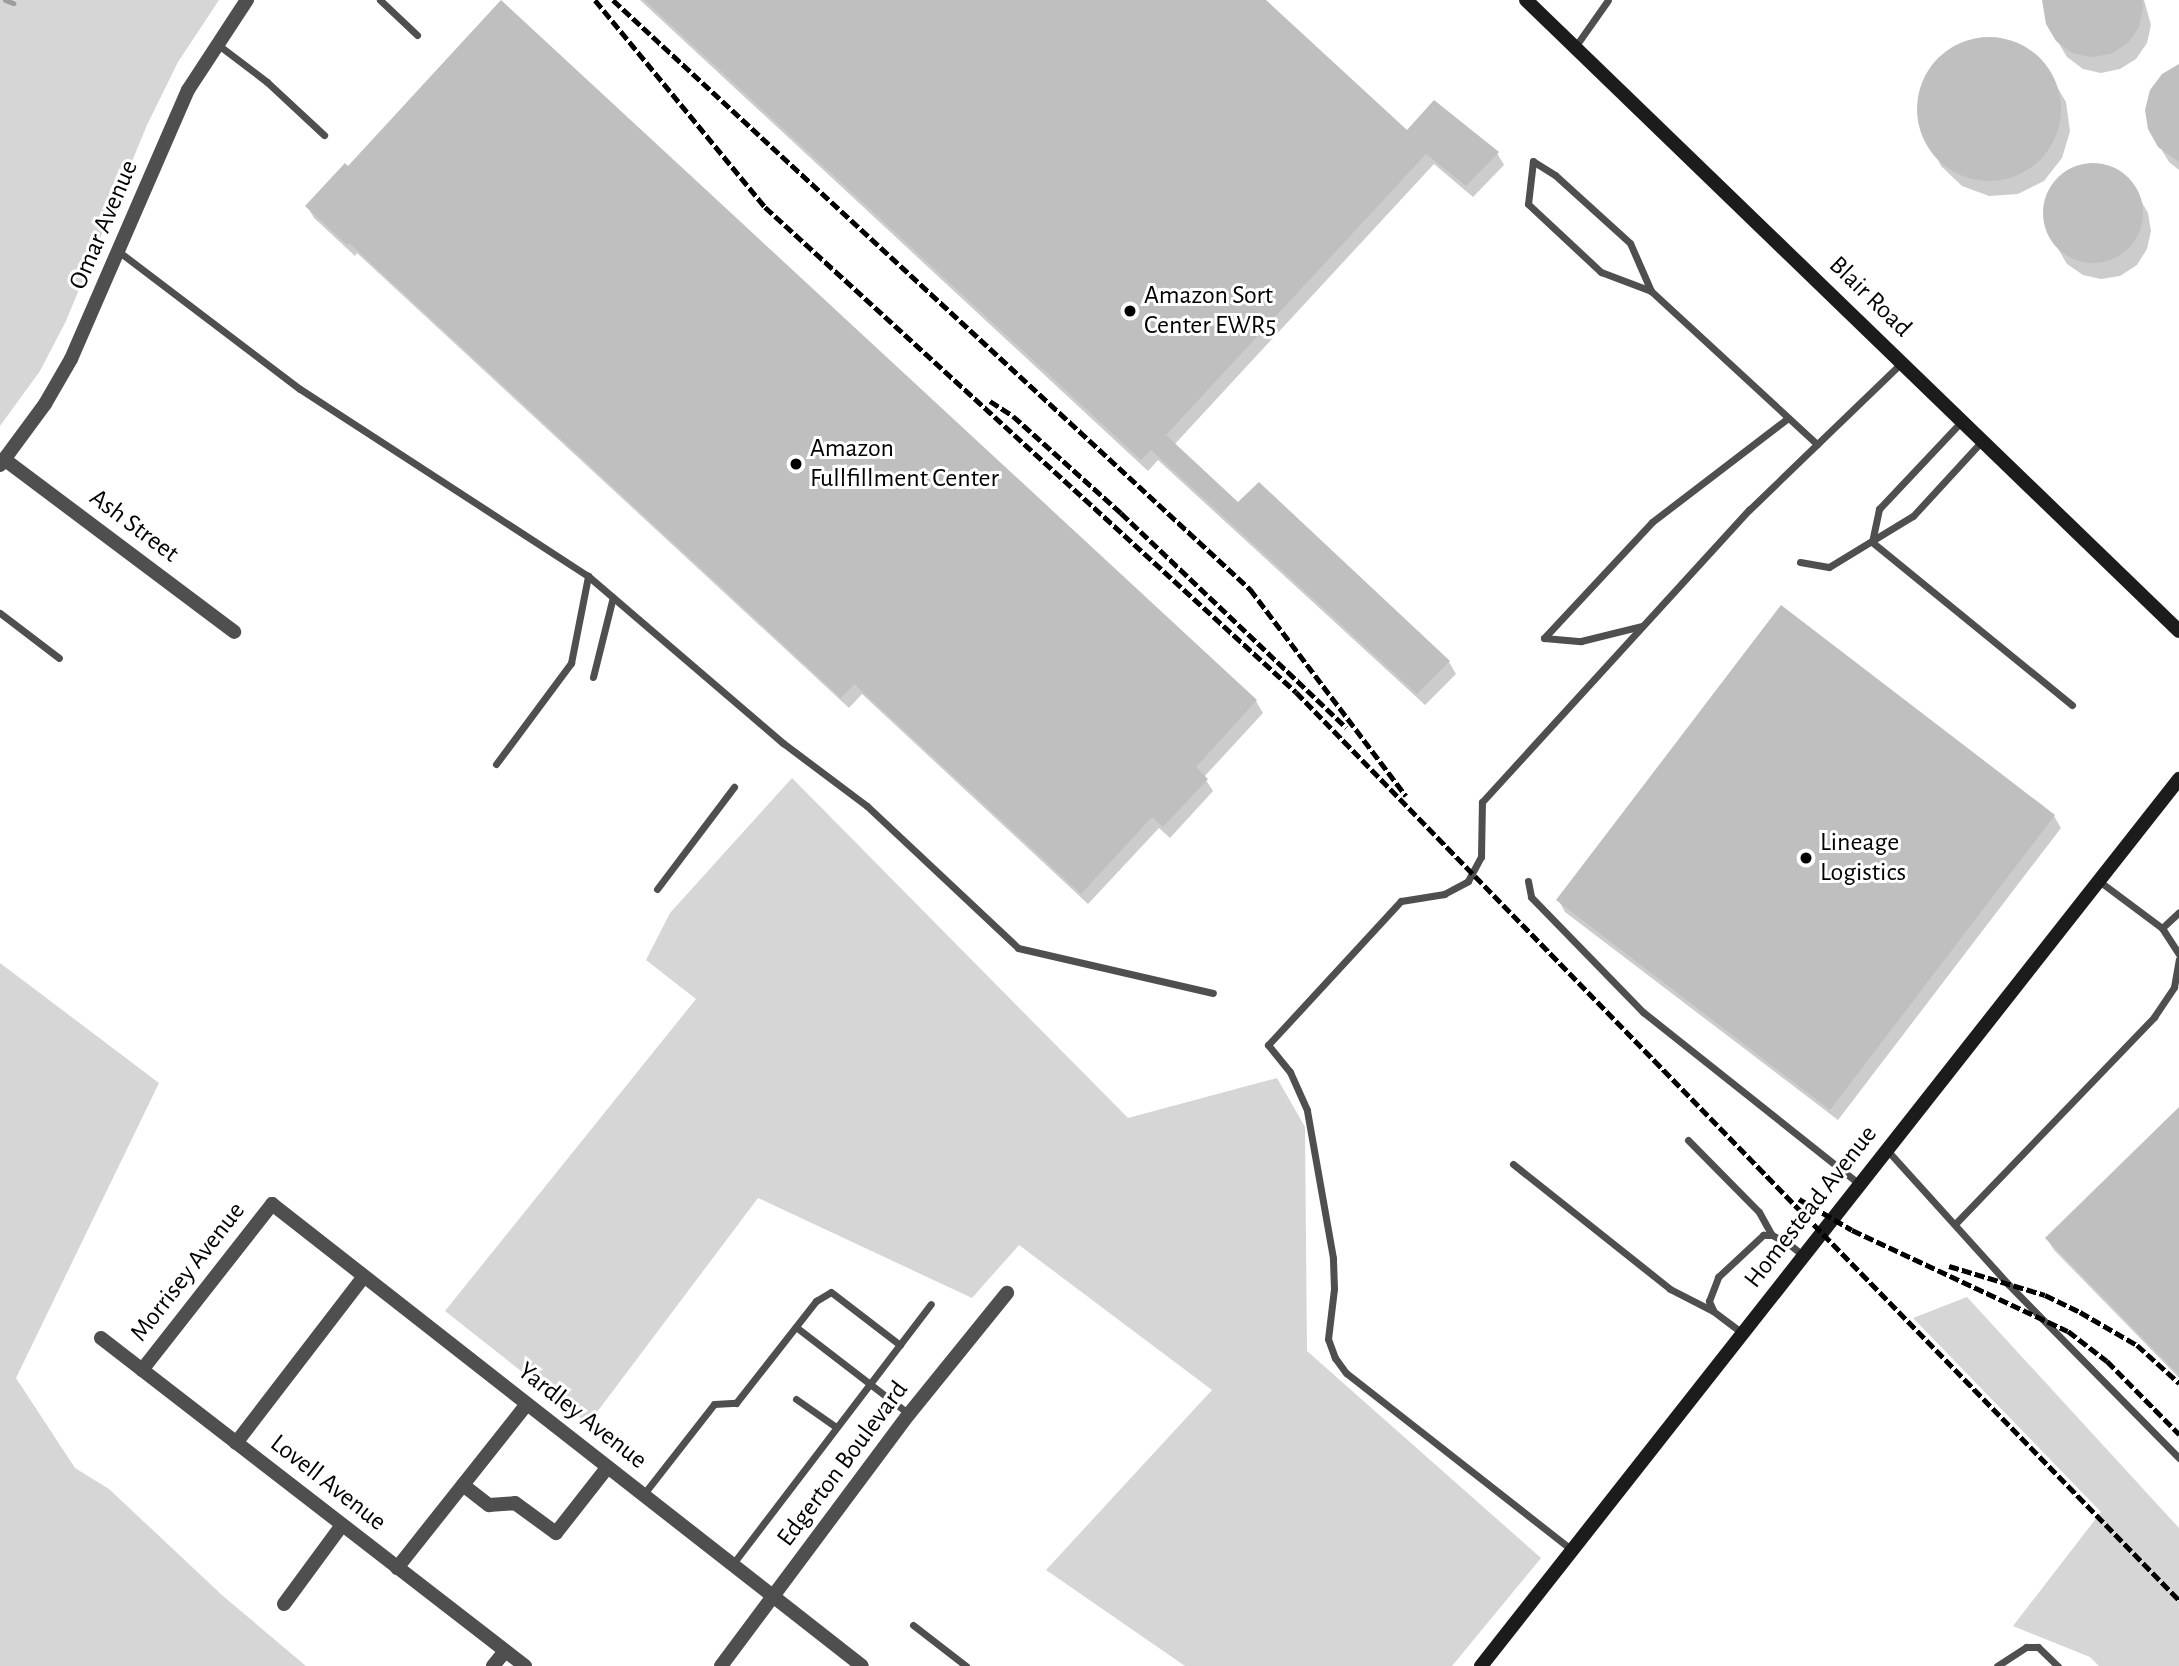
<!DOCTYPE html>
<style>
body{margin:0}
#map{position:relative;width:2179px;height:1666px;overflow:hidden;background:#fff;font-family:"Alegreya Sans",sans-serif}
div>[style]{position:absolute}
.green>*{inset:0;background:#d6d6d6}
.shadow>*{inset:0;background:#0003}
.stream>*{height:5px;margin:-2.5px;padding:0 2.5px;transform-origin:2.5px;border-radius:2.5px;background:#9d9d9d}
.building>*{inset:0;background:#bfbfbf}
.round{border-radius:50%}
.lane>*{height:7px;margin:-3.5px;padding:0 3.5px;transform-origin:3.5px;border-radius:3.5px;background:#4f4f4f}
.street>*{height:14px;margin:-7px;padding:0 7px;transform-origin:7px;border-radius:7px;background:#4f4f4f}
.secondary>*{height:14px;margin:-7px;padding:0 7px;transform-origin:7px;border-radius:7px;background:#1c1c1c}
.rail>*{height:5px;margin-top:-2.5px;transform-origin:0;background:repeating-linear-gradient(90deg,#000 0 10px,transparent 0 13.5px)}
.dots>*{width:19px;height:19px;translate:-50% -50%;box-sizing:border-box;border:4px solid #fff;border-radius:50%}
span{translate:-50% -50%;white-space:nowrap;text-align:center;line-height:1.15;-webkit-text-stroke:6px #fff;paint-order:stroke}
.street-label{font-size:26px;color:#000}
.poi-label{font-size:26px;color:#000}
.left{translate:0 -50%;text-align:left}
</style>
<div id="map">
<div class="green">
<div style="clip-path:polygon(0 0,219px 0,178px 62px,147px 125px,66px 321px,40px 371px,0 426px)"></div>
<div style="clip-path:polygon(792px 778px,1128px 1118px,1277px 1078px,1305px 1127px,1307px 1351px,1541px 1558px,1452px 1666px,1185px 1666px,1046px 1570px,1212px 1390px,1019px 1245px,972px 1298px,758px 1198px,588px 1424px,445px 1311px,696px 999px,646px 960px,670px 913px)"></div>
<div style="clip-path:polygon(0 963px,159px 1083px,16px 1378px,75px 1468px,109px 1489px,223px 1596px,306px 1666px,0 1666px)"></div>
<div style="clip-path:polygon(1967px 1297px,2179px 1528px,2179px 1666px,2099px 1666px,2090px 1657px,2013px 1626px,2101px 1512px,1913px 1318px)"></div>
</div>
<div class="shadow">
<div style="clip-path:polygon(640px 0,1264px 0,1407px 132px,1497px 153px,1504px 165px,1473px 197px,1434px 164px,1174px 445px,1238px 504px,1259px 484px,1449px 662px,1456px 674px,1425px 705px,1158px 460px,1148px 471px)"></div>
<div style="clip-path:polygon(2045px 0,2144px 0,2151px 25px,2147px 43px,2136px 59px,2120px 69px,2101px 73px,2083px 69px,2067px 57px,2047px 24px)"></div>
<div style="clip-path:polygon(501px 3px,1256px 701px,1263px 713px,1204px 777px,1213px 791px,1170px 838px,1159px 828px,1088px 904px,862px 694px,849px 708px,357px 253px,355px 256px,314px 218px,307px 206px,348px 168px)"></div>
<div style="clip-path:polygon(1990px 38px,2018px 44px,2041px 60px,2066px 102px,2070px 131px,2062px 158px,2044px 181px,2018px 194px,1989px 196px,1962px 186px,1941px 166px,1920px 122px,1920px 99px,1927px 76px,1942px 57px,1961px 44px)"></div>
<div style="clip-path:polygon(2179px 66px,2179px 170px,2169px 162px,2149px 129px)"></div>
<div style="clip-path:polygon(2096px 165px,2114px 169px,2129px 180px,2148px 213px,2151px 231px,2147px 249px,2137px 265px,2120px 276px,2101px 279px,2083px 275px,2067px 264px,2047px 230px,2044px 211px,2049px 192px,2061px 177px,2078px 167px)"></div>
<div style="clip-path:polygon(2054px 816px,2061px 828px,1838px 1120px,1565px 912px,1559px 901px)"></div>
<div style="clip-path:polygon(2179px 1109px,2179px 1378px,2054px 1250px,2047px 1239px)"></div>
</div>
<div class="stream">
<div style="left:5px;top:0;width:9px;rotate:21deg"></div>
</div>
<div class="building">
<div style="clip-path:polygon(501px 0,1257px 700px,1196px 767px,1208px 779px,1163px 827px,1152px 817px,1081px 894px,854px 684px,841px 698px,349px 243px,347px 245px,305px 206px,345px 163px,348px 166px)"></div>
<div style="clip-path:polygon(644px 0,1266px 0,1407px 130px,1434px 100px,1499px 152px,1466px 186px,1426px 154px,1166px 435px,1238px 502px,1259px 482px,1450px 661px,1417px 694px,1151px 450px,1141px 460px)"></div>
<div style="clip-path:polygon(2042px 0,2142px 0,2143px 8px,2139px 27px,2128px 43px,2111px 54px,2091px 57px,2072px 53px,2056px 41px,2046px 24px)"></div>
<div class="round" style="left:1917px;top:37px;width:144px;height:144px"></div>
<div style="clip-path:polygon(2179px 64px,2179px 162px,2158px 147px,2148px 129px,2145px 110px,2150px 90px,2162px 74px)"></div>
<div class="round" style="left:2043px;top:163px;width:100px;height:100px"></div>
<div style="clip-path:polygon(1781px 605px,2055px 815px,1830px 1110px,1556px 900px)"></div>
<div style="clip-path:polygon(2179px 1107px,2179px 1375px,2045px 1238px)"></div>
</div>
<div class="lane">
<div style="left:380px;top:0;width:51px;rotate:43.4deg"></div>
<div style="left:217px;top:44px;width:63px;rotate:37.2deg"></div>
<div style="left:267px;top:82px;width:78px;rotate:42.9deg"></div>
<div style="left:1575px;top:47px;width:57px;rotate:-54.9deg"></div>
<div style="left:118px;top:251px;width:228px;rotate:37.2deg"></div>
<div style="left:300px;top:389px;width:343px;rotate:33deg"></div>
<div style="left:588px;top:576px;width:257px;rotate:40.6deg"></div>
<div style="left:783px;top:743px;width:105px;rotate:36.9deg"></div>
<div style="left:867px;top:806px;width:207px;rotate:43.2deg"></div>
<div style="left:1018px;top:948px;width:200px;rotate:13deg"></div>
<div style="left:1651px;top:291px;width:52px;rotate:-113.6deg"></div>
<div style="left:1630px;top:243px;width:101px;rotate:-137.8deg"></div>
<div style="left:1555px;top:175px;width:26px;rotate:-148deg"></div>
<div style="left:1533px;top:161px;width:43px;rotate:96.6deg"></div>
<div style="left:1528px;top:204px;width:100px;rotate:43deg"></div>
<div style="left:1601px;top:272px;width:53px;rotate:20.8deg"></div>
<div style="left:1651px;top:291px;width:226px;rotate:42.7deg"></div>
<div style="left:1872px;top:542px;width:258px;rotate:39.2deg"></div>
<div style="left:1872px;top:542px;width:34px;rotate:-78deg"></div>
<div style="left:1879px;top:509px;width:121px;rotate:-46.7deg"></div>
<div style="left:1800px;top:562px;width:29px;rotate:10deg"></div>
<div style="left:1829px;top:567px;width:98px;rotate:-31.3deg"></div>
<div style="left:1913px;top:516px;width:102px;rotate:-47.4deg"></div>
<div style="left:0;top:613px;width:74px;rotate:37.3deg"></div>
<div style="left:1544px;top:638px;width:158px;rotate:-47deg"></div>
<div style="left:1652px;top:522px;width:171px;rotate:-37.4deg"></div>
<div style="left:1544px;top:638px;width:37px;rotate:5deg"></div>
<div style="left:1581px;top:641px;width:63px;rotate:-13.8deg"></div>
<div style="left:593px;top:677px;width:82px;rotate:-76deg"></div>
<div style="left:496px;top:764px;width:126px;rotate:-53.4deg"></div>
<div style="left:571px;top:663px;width:89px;rotate:-78.9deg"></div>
<div style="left:1528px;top:881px;width:16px;rotate:79deg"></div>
<div style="left:1531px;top:897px;width:161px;rotate:45.8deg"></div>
<div style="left:1643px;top:1012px;width:276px;rotate:38.5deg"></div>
<div style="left:2099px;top:881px;width:79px;rotate:36.7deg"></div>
<div style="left:2162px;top:928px;width:31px;rotate:57deg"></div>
<div style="left:657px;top:889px;width:128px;rotate:-53deg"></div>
<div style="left:2162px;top:928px;width:23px;rotate:-43deg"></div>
<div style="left:1688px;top:1140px;width:101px;rotate:45.4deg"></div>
<div style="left:1759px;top:1212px;width:26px;rotate:61deg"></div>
<div style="left:1887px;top:1150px;width:181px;rotate:47.9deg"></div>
<div style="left:2008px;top:1284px;width:244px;rotate:45.5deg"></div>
<div style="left:1513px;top:1164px;width:201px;rotate:38.5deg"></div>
<div style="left:1670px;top:1289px;width:48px;rotate:27.1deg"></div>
<div style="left:1713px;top:1311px;width:36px;rotate:37deg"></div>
<div style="left:1956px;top:1223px;width:286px;rotate:-46.1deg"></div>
<div style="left:2154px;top:1017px;width:36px;rotate:-56deg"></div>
<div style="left:2174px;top:987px;width:28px;rotate:-80deg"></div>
<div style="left:1713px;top:1310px;width:10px;rotate:-114deg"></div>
<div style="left:1709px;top:1301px;width:26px;rotate:-69deg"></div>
<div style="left:1718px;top:1277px;width:62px;rotate:-43deg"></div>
<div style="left:1763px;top:1235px;width:9px"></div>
<div style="left:1772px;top:1235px;width:19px;rotate:28deg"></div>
<div style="left:1789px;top:1244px;width:19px;rotate:39deg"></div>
<div style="left:796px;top:1327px;width:143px;rotate:37.6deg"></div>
<div style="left:796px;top:1399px;width:49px;rotate:35deg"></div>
<div style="left:643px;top:1495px;width:115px;rotate:-52deg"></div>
<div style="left:714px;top:1404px;width:22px;rotate:-3deg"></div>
<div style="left:736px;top:1403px;width:130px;rotate:-51.9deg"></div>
<div style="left:816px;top:1301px;width:17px;rotate:-31deg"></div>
<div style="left:831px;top:1292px;width:87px;rotate:37.5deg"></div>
<div style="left:1572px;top:1550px;width:287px;rotate:-141.9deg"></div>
<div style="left:1346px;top:1373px;width:19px;rotate:-126deg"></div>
<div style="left:1335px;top:1358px;width:20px;rotate:-110deg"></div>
<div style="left:1328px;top:1339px;width:50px;rotate:-83.2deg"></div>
<div style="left:1334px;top:1289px;width:31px;rotate:-92deg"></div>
<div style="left:1333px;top:1258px;width:150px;rotate:-100deg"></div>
<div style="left:1307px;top:1110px;width:42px;rotate:-114.1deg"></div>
<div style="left:1290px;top:1072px;width:35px;rotate:-129deg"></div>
<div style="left:1268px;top:1045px;width:196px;rotate:-47.3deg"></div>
<div style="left:1401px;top:901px;width:44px;rotate:-9.2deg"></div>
<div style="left:1444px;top:894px;width:27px;rotate:-28deg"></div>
<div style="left:1468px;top:881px;width:27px;rotate:-62deg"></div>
<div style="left:1481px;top:857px;width:55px;rotate:-89deg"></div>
<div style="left:1482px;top:802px;width:396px;rotate:-47.6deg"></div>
<div style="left:1749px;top:510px;width:211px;rotate:-44deg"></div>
<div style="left:732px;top:1565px;width:328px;rotate:-52.7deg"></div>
<div style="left:913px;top:1625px;width:67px;rotate:37.7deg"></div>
<div style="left:1997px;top:1666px;width:35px;rotate:-33deg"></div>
<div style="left:2026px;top:1647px;width:12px"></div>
<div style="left:2038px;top:1647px;width:28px;rotate:44deg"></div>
</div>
<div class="street">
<div style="left:4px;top:459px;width:288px;rotate:36.9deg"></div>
<div style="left:0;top:465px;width:76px;rotate:-53.6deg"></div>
<div style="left:45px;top:404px;width:52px;rotate:-60deg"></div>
<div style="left:71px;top:359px;width:293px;rotate:-66.5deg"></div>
<div style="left:188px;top:90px;width:108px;rotate:-56.8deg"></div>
<div style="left:101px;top:1338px;width:536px;rotate:37.72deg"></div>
<div style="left:142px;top:1370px;width:211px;rotate:-51.9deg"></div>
<div style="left:272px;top:1204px;width:749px;rotate:38.06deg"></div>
<div style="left:236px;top:1443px;width:210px;rotate:-52.5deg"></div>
<div style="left:463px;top:1485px;width:33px;rotate:38deg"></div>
<div style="left:489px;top:1505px;width:26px;rotate:-4deg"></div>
<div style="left:515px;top:1503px;width:51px;rotate:36.2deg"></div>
<div style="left:556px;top:1533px;width:83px;rotate:-51.9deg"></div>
<div style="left:397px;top:1568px;width:209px;rotate:-51.6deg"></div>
<div style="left:284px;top:1604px;width:98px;rotate:-53.7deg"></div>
<div style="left:493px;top:1666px;width:19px;rotate:-51deg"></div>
<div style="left:721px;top:1666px;width:314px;rotate:-53.3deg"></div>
<div style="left:909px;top:1414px;width:156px;rotate:-51deg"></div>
</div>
<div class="secondary">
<div style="left:1526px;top:0;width:908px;rotate:44.02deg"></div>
<div style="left:1481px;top:1666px;width:1129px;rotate:-51.8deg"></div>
</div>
<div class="rail">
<div style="left:595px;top:0;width:268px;rotate:50.6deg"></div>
<div style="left:765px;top:207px;width:719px;rotate:42.41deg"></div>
<div style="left:1296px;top:692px;width:1267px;rotate:45.8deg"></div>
<div style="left:613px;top:0;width:868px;rotate:42.76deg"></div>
<div style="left:1250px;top:589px;width:259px;rotate:53deg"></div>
<div style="left:990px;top:401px;width:27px;rotate:33deg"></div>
<div style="left:1013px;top:416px;width:145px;rotate:41.9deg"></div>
<div style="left:1121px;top:513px;width:311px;rotate:43.6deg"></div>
<div style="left:1799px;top:1199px;width:61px;rotate:30.3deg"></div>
<div style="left:1852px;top:1230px;width:238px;rotate:25.1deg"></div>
<div style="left:2068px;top:1331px;width:49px;rotate:37.6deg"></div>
<div style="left:2107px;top:1361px;width:103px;rotate:45.4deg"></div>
<div style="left:1949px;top:1266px;width:100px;rotate:16.8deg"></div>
<div style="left:2045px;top:1295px;width:39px;rotate:26deg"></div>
<div style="left:2080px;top:1312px;width:66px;rotate:30.1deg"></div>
<div style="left:2137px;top:1345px;width:57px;rotate:42.1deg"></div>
</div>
<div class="dots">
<div style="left:1130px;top:311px;background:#000"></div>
<div style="left:796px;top:464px;background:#000"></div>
<div style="left:1806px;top:858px;background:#000"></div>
</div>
<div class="street-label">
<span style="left:104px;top:225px;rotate:-67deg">Omar Avenue</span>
<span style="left:1870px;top:297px;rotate:44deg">Blair Road</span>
<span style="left:134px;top:526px;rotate:37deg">Ash Street</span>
<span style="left:1811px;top:1207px;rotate:-52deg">Homestead Avenue</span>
<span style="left:188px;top:1272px;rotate:-52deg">Morrisey Avenue</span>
<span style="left:582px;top:1416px;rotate:38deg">Yardley Avenue</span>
<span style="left:843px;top:1464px;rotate:-53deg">Edgerton Boulevard</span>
<span style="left:328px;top:1483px;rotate:38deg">Lovell Avenue</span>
</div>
<div class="poi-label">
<span class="left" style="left:1144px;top:311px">Amazon Sort<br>Center EWR5</span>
<span class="left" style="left:810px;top:464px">Amazon<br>Fullfillment Center</span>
<span class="left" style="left:1820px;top:858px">Lineage<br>Logistics</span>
</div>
</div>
